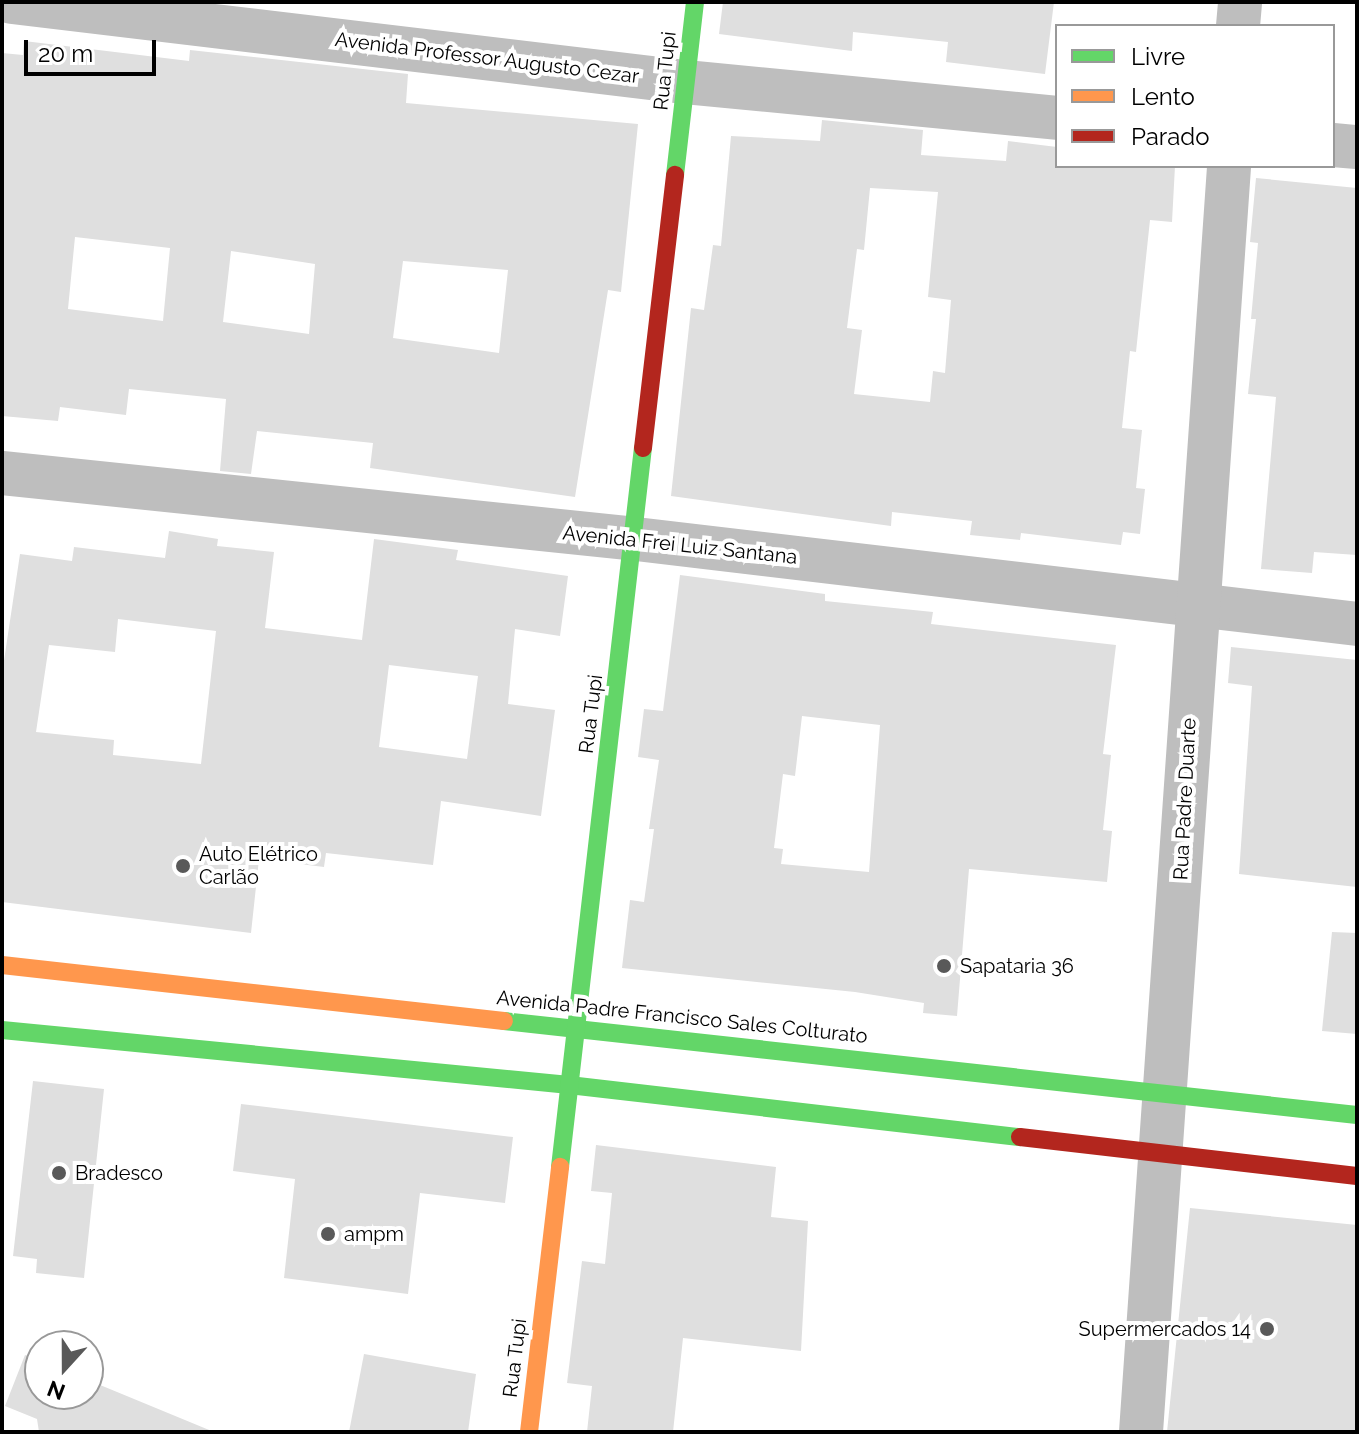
<!DOCTYPE html>
<meta charset="utf-8">
<style>
body{margin:0}
#map{position:relative;width:1359px;height:1434px;overflow:hidden;background:#fff;font-family:Raleway,sans-serif}
div>[style]{position:absolute}
.building>*{inset:0;background:#dfdfdf}
.street>*{height:44px;margin:-22px;padding:0 22px;transform-origin:22px;border-radius:22px;background:#bebebe}
.fast>*{height:18px;margin:-9px;padding:0 9px;transform-origin:9px;border-radius:9px;background:#63d668}
.slow>*{height:18px;margin:-9px;padding:0 9px;transform-origin:9px;border-radius:9px;background:#ff974d}
.jam>*{height:18px;margin:-9px;padding:0 9px;transform-origin:9px;border-radius:9px;background:#b3261e}
.dots>*{width:22px;height:22px;translate:-50% -50%;box-sizing:border-box;border:4px solid #fff;border-radius:50%}
span{translate:-50% -50%;white-space:nowrap;text-align:center;line-height:1.15;-webkit-text-stroke:8px #fff;paint-order:stroke}
.street-label{font-size:20px;color:#000}
.poi-label{font-size:20px;color:#000}
.left{translate:0 -50%;text-align:left}
.right{translate:-100% -50%;text-align:right}
.frame{position:absolute;inset:0;border:4px solid #000;pointer-events:none}
.legend{position:absolute;left:1055px;top:24px;width:280px;height:144px;box-sizing:border-box;background:#fff;border:2px solid #999;margin:0;padding:10px 14px;list-style:none;font-size:24px;color:#000}
.legend li{display:flex;align-items:center;gap:16px;height:40px}
.legend b{width:40px;border:2px solid #999}
.north{position:absolute;left:24px;top:1330px;width:80px;height:80px;box-sizing:border-box;background:#fff;border:2px solid #999;border-radius:50%;rotate:201deg;font-size:22px;font-weight:700;line-height:32px;text-align:center;color:#000}
.north::after{content:'';display:block;margin:auto;width:28px;height:36px;background:#595959;clip-path:polygon(50% 0,100% 100%,50% 72%,0 100%)}
.scale{position:absolute;left:24px;top:40px;width:132px;height:36px;box-sizing:border-box;border:4px solid #000;border-top:0;padding-left:10px;font-size:24px;line-height:28px;white-space:nowrap;color:#000;-webkit-text-stroke:6px #fff;paint-order:stroke}
</style>
<div id="map">
<div class="building">
<div style="clip-path:polygon(723px 2px,1054px 2px,1045px 74px,946px 62px,948px 42px,853px 32px,852px 51px,719px 34px)"></div>
<div style="clip-path:polygon(evenodd,24px 41px,189px 61px,190px 50px,408px 74px,406px 103px,638px 124px,621px 292px,608px 290px,575px 497px,370px 468px,373px 443px,257px 431px,251px 474px,220px 471px,226px 399px,129px 389px,126px 415px,60px 407px,58px 421px,2px 416px,2px 53px,23px 55px,24px 41px,75px 237px,170px 248px,163px 321px,68px 309px,75px 237px,24px 41px,231px 251px,315px 264px,309px 334px,223px 322px,231px 251px,24px 41px,403px 261px,508px 270px,499px 353px,393px 338px,403px 261px)"></div>
<div style="clip-path:polygon(evenodd,822px 120px,923px 130px,921px 155px,1006px 161px,1008px 141px,1057px 147px,1057px 166px,1175px 166px,1172px 222px,1150px 220px,1136px 352px,1130px 351px,1122px 428px,1142px 430px,1136px 488px,1145px 489px,1140px 534px,1123px 532px,1121px 545px,1021px 533px,1020px 540px,970px 535px,972px 521px,892px 512px,891px 526px,671px 496px,691px 308px,704px 310px,713px 245px,721px 246px,731px 136px,820px 141px,822px 120px,870px 188px,938px 192px,928px 297px,951px 300px,945px 373px,933px 371px,930px 402px,854px 394px,862px 330px,847px 328px,857px 249px,864px 250px,870px 188px)"></div>
<div style="clip-path:polygon(1256px 178px,1357px 188px,1357px 555px,1314px 552px,1312px 573px,1261px 569px,1276px 397px,1248px 394px,1256px 319px,1251px 319px,1258px 243px,1250px 242px)"></div>
<div style="clip-path:polygon(evenodd,169px 531px,218px 539px,217px 546px,274px 552px,265px 628px,362px 640px,374px 539px,458px 550px,456px 560px,568px 576px,560px 636px,515px 629px,508px 704px,555px 710px,541px 816px,441px 801px,433px 865px,326px 853px,324px 867px,259px 859px,251px 933px,2px 902px,2px 674px,20px 554px,72px 561px,74px 547px,165px 558px,169px 531px,118px 619px,216px 631px,201px 764px,113px 755px,114px 740px,36px 732px,49px 645px,115px 652px,118px 619px,169px 531px,389px 665px,478px 676px,467px 759px,379px 747px,389px 665px)"></div>
<div style="clip-path:polygon(evenodd,680px 575px,825px 594px,825px 601px,933px 612px,931px 624px,1116px 645px,1103px 754px,1111px 755px,1103px 830px,1112px 831px,1107px 882px,969px 869px,957px 1016px,923px 1013px,924px 1003px,855px 992px,622px 968px,630px 900px,644px 902px,654px 829px,649px 829px,659px 760px,638px 757px,644px 709px,663px 711px,680px 575px,802px 716px,880px 725px,869px 872px,781px 864px,783px 849px,774px 848px,783px 774px,795px 776px,802px 716px)"></div>
<div style="clip-path:polygon(1231px 647px,1357px 660px,1357px 887px,1239px 874px,1252px 686px,1228px 683px)"></div>
<div style="clip-path:polygon(1332px 932px,1357px 933px,1357px 1034px,1322px 1031px)"></div>
<div style="clip-path:polygon(33px 1081px,104px 1089px,84px 1278px,36px 1273px,37px 1259px,13px 1256px)"></div>
<div style="clip-path:polygon(241px 1104px,513px 1137px,505px 1203px,420px 1193px,408px 1294px,284px 1278px,295px 1179px,233px 1171px)"></div>
<div style="clip-path:polygon(596px 1145px,776px 1167px,771px 1217px,808px 1221px,801px 1351px,683px 1338px,673px 1432px,587px 1432px,592px 1386px,567px 1383px,582px 1261px,605px 1264px,612px 1193px,591px 1191px)"></div>
<div style="clip-path:polygon(1190px 1208px,1357px 1225px,1357px 1432px,1167px 1432px)"></div>
<div style="clip-path:polygon(364px 1354px,476px 1374px,468px 1432px,349px 1432px)"></div>
<div style="clip-path:polygon(25px 1355px,40px 1361px,40px 1394px,88px 1394px,88px 1380px,214px 1432px,39px 1432px,37px 1419px,5px 1406px)"></div>
</div>
<div class="street">
<div style="left:12px;top:2px;width:678px;rotate:6.78deg"></div>
<div style="left:685px;top:82px;width:374px;rotate:5.5deg"></div>
<div style="left:1238px;top:26px;width:24px;rotate:-85deg"></div>
<div style="left:1333px;top:145px;width:24px;rotate:5deg"></div>
<div style="left:2px;top:473px;width:637px;rotate:5.94deg"></div>
<div style="left:636px;top:539px;width:726px;rotate:6.72deg"></div>
<div style="left:1141px;top:1432px;width:1269px;rotate:-86.02deg"></div>
</div>
<div class="fast">
<div style="left:675px;top:175px;width:174px;rotate:-83.4deg"></div>
<div style="left:504px;top:1021px;width:858px;rotate:6.29deg"></div>
<div style="left:2px;top:1030px;width:570px;rotate:5.54deg"></div>
<div style="left:569px;top:1085px;width:454px;rotate:6.6deg"></div>
<div style="left:560px;top:1167px;width:724px;rotate:-83.42deg"></div>
</div>
<div class="slow">
<div style="left:2px;top:965px;width:505px;rotate:6.37deg"></div>
<div style="left:529px;top:1432px;width:267px;rotate:-83.3deg"></div>
</div>
<div class="jam">
<div style="left:643px;top:448px;width:275px;rotate:-83.3deg"></div>
<div style="left:1020px;top:1137px;width:339px;rotate:6.6deg"></div>
</div>
<div class="dots">
<div style="left:183px;top:866px;background:#595959"></div>
<div style="left:944px;top:966px;background:#595959"></div>
<div style="left:59px;top:1173px;background:#595959"></div>
<div style="left:328px;top:1234px;background:#595959"></div>
<div style="left:1267px;top:1329px;background:#595959"></div>
</div>
<div class="street-label">
<span style="left:487px;top:58px;rotate:7deg">Avenida Professor Augusto Cezar</span>
<span style="left:665px;top:71px;rotate:-84deg">Rua Tupi</span>
<span style="left:680px;top:545px;rotate:6deg">Avenida Frei Luiz Santana</span>
<span style="left:591px;top:714px;rotate:-83deg">Rua Tupi</span>
<span style="left:1185px;top:799px;rotate:-87deg">Rua Padre Duarte</span>
<span style="left:682px;top:1017px;rotate:6deg">Avenida Padre Francisco Sales Colturato</span>
<span style="left:515px;top:1358px;rotate:-83deg">Rua Tupi</span>
</div>
<div class="poi-label">
<span class="left" style="left:199px;top:866px">Auto Elétrico<br>Carlão</span>
<span class="left" style="left:960px;top:966px">Sapataria 36</span>
<span class="left" style="left:75px;top:1173px">Bradesco</span>
<span class="left" style="left:344px;top:1234px">ampm</span>
<span class="right" style="left:1251px;top:1329px">Supermercados 14</span>
</div>
<div class="frame"></div>
<ul class="legend">
<li><b style="height:10px;background:#63d668"></b>Livre</li>
<li><b style="height:10px;background:#ff974d"></b>Lento</li>
<li><b style="height:10px;background:#b3261e"></b>Parado</li>
</ul>
<div class="north">N</div>
<div class="scale">20 m</div>
</div>
